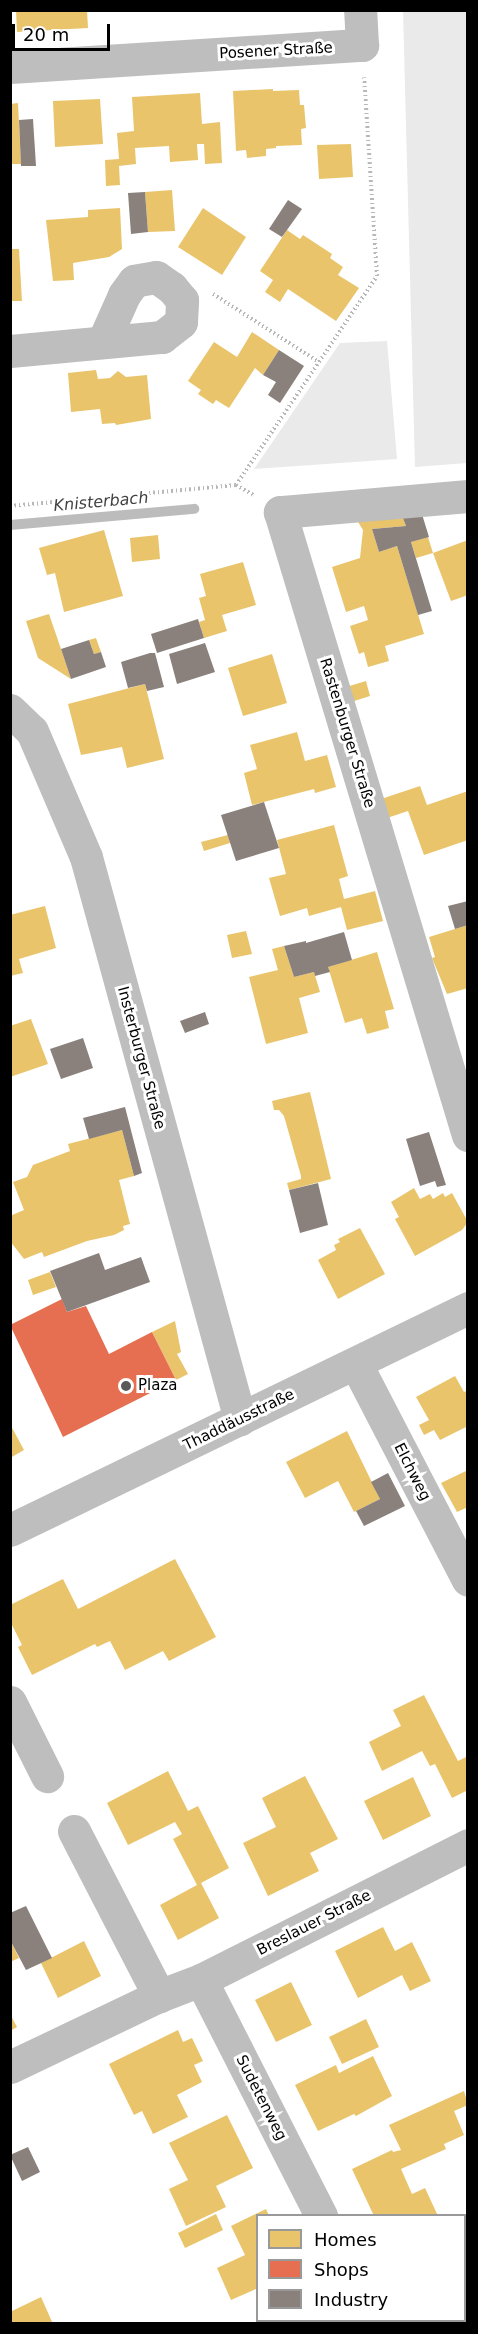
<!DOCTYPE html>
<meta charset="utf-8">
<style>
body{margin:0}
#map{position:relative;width:478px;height:2334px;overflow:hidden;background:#fff;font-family:"DejaVu Sans",sans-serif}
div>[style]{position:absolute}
.green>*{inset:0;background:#eaeaea}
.homes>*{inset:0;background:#e9c46a}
.shops>*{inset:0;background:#e76f51}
.industry>*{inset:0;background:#8a817c}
.stream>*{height:10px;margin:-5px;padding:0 5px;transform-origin:5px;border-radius:5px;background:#bcbcbc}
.path>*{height:4px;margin-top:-2px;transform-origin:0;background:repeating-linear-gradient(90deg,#b8b8b8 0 1.5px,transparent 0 4.5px)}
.minor>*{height:33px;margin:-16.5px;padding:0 16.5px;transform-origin:16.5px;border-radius:16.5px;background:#bebebe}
.dots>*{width:16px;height:16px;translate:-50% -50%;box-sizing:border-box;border:3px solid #fff;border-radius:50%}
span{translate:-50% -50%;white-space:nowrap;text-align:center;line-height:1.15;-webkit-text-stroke:6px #fff;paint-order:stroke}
.street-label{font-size:15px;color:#000}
.poi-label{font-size:15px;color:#000}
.left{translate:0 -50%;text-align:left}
.water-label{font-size:16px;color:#414141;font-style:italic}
.frame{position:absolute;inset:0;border:12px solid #000;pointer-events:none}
.legend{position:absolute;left:256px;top:2214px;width:210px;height:108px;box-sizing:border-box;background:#fff;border:2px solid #999;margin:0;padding:8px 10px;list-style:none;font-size:18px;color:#000}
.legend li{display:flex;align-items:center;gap:12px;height:30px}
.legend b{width:30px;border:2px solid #999}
.scale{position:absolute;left:12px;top:24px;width:98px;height:27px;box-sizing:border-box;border:3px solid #000;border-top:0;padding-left:8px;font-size:18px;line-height:21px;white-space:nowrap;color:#000;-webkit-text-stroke:4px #fff;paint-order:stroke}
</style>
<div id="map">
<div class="green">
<div style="clip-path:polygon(403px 11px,467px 11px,467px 463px,415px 467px)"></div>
<div style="clip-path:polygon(387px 341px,397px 459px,254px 469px,340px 343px)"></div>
</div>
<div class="homes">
<div style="clip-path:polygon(16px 10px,87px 10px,88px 28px,17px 32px)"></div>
<div style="clip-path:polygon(273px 89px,273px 91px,299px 90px,300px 105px,304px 105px,306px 128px,301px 129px,302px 145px,276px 146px,276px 148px,266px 149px,266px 156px,247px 158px,246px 150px,236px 151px,233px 91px)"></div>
<div style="clip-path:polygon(200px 93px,202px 124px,220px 122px,222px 163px,205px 164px,204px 144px,197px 144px,198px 160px,170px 162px,169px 146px,135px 148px,136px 164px,119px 166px,120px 185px,106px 186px,105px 160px,119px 159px,117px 133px,134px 131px,132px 97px)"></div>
<div style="clip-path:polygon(100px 99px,103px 144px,55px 147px,53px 101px)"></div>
<div style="clip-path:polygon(18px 103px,21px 164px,10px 164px,10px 104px)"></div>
<div style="clip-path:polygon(351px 144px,353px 177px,319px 179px,317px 145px)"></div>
<div style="clip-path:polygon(172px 190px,175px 231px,148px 232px,145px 192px)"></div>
<div style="clip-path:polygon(120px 208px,122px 249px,109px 257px,73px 263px,74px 280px,53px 281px,46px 220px,88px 217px,88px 210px)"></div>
<div style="clip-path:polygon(203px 208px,246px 237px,222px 275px,178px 247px)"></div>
<div style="clip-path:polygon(287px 230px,300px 239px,303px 235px,332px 254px,330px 258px,343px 267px,338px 275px,359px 288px,336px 321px,288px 289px,280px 302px,265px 292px,273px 280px,260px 271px)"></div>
<div style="clip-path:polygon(10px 249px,19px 249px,22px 301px,10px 301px)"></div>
<div style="clip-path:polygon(252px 332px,279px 350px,263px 375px,255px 368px,229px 408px,216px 400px,213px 404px,198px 394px,201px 390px,188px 381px,214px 342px,237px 357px)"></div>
<div style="clip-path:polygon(96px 370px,98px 379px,110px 378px,118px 371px,126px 377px,147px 375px,151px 419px,116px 425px,115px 423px,102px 424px,100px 409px,71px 412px,68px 373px)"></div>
<div style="clip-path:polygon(401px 513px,406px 526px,372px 529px,379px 552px,397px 546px,424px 634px,385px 646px,389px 661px,368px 667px,364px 652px,359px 654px,350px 626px,368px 620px,364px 606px,346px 612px,332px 567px,360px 558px,363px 530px,355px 517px)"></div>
<div style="clip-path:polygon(104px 530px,123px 596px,64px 612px,55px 573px,47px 575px,39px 548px)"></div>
<div style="clip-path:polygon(158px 535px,160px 559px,132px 562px,130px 538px)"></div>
<div style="clip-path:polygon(428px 537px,433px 553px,416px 558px,411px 542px)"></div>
<div style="clip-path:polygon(468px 540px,468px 595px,451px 601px,433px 553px)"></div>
<div style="clip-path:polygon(243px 562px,256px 605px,222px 615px,227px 631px,204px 638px,199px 622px,205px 620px,199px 598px,206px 596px,200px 574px)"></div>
<div style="clip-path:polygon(49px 614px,61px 649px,71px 679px,38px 658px,26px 621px)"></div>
<div style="clip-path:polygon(96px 638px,101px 652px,94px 654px,89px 640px)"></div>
<div style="clip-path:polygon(272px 654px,287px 703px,243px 716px,228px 668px)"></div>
<div style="clip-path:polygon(366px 681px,370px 696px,351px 702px,346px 687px)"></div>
<div style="clip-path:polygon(145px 684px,164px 759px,127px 768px,122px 747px,81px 755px,68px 704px)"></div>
<div style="clip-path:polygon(297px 732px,305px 761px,327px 755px,336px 787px,315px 793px,314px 789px,252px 805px,244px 773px,257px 769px,250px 745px)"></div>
<div style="clip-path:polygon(420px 786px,427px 805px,468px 791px,468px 840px,424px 855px,408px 811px,387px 818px,381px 799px)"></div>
<div style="clip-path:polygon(334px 825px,348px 876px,339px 879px,344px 899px,375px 891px,383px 921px,347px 930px,341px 907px,309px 916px,307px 908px,280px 916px,269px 878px,286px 874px,277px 840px)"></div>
<div style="clip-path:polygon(228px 835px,230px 843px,204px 851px,201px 842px)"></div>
<div style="clip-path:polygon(45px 906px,56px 948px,19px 959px,23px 973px,10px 976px,10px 915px)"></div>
<div style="clip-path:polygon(468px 925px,468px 988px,447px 994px,432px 958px,435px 957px,429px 937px)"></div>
<div style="clip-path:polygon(246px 931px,252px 954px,232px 958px,227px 935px)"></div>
<div style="clip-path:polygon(284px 946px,294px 977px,314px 972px,320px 992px,299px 998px,308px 1033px,266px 1044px,249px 977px,278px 970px,272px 949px)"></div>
<div style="clip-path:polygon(377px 952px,394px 1009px,385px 1011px,389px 1028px,367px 1034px,362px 1018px,345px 1023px,328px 967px)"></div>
<div style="clip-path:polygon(31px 1019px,48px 1064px,10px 1077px,10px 1026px)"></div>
<div style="clip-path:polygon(310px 1092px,331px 1179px,289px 1190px,287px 1183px,301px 1179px,301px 1176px,284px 1116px,279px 1110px,274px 1110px,272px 1101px)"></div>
<div style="clip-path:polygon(122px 1130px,134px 1176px,119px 1180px,130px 1224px,123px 1226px,124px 1230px,114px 1235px,87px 1241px,44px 1257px,42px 1252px,24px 1259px,10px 1241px,10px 1216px,24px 1210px,13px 1182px,27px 1177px,33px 1165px,70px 1151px,68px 1144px)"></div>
<div style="clip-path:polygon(414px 1188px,420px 1199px,430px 1194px,433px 1199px,443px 1193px,445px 1197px,452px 1193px,468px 1222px,462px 1230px,415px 1256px,395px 1219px,399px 1217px,391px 1202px)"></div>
<div style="clip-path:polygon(360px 1228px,385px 1274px,338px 1299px,318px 1260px,336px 1250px,334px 1245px,340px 1242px,338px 1239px)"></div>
<div style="clip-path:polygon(50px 1272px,56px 1287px,33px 1295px,28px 1280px)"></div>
<div style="clip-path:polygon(175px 1321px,181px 1352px,177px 1354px,188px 1374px,176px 1380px,152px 1332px)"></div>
<div style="clip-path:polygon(455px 1376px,464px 1392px,468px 1390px,468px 1426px,440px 1440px,434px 1430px,424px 1435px,419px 1425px,429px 1420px,416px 1397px)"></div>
<div style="clip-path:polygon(10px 1424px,24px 1450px,10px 1458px)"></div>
<div style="clip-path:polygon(347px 1431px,380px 1499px,354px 1512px,338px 1481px,305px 1498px,286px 1462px)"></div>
<div style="clip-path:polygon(468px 1470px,468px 1507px,457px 1512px,441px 1483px)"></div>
<div style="clip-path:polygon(175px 1559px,216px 1637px,169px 1661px,163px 1651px,125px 1670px,110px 1641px,97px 1647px,95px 1644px,32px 1675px,18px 1647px,22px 1645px,10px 1621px,10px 1605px,63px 1579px,78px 1609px)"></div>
<div style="clip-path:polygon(424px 1695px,458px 1761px,468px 1756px,468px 1790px,452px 1798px,435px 1764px,430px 1766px,422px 1751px,382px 1771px,369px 1742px,401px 1726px,393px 1710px)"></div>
<div style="clip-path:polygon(168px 1771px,188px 1811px,198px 1806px,229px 1868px,201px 1883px,219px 1918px,178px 1940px,160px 1905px,197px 1885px,173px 1839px,182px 1834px,175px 1822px,128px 1845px,107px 1803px)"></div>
<div style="clip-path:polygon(305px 1776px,338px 1839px,310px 1853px,319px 1871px,268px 1896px,243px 1843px,276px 1827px,262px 1798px)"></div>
<div style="clip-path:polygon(413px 1777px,431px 1816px,383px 1840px,364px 1801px)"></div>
<div style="clip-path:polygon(383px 1927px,395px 1951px,412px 1942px,431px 1981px,410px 1991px,402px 1975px,358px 1998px,335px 1951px)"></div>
<div style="clip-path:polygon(10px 1940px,19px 1958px,10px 1962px)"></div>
<div style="clip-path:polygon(84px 1941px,101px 1976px,58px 1998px,41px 1963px)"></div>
<div style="clip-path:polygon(291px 1982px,312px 2025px,276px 2042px,255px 2000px)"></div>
<div style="clip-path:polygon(10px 2014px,17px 2027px,10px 2031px)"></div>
<div style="clip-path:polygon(366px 2019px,379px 2047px,342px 2064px,329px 2037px)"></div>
<div style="clip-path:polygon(178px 2030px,183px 2042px,192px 2038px,203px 2061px,194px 2065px,202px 2082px,177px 2095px,188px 2117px,153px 2134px,142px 2111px,134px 2115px,109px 2064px)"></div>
<div style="clip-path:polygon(373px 2056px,392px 2096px,356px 2116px,354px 2114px,318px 2131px,295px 2085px,336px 2065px,339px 2073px)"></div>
<div style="clip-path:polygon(464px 2091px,468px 2105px,454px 2111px,464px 2135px,444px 2144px,446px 2149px,401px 2169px,412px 2194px,425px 2188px,438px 2216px,374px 2216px,352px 2169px,392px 2150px,393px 2152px,401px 2150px,389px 2125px)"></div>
<div style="clip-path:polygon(227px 2115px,253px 2168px,216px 2186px,226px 2207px,186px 2226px,169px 2189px,188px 2180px,169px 2143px)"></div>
<div style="clip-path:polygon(266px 2209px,269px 2216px,258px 2216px,258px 2288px,231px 2300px,217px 2268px,245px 2255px,231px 2226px)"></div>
<div style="clip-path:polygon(216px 2214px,223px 2230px,185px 2248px,178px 2233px)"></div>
<div style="clip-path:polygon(41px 2297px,53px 2324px,10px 2324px,10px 2312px)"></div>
<div style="clip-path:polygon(259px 2320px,313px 2320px,314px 2324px,252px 2324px)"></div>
</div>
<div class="shops">
<div style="clip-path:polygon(62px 1299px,67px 1312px,86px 1306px,109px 1354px,152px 1332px,176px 1380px,63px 1437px,10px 1325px)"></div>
</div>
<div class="industry">
<div style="clip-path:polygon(33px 119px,36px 166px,21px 166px,19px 120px)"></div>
<div style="clip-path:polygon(145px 192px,148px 232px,131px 234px,128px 193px)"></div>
<div style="clip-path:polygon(288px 200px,302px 209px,282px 237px,269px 229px)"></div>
<div style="clip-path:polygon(279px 350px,304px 366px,280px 403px,268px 395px,276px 382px,263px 375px)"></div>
<div style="clip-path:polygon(421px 511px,429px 537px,411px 542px,432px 611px,418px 615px,397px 546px,379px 552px,372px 529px,406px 526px,401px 513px)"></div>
<div style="clip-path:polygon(198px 619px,204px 638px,157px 653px,151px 634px)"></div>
<div style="clip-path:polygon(89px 640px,94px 654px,101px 652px,106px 667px,71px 679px,61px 649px)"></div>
<div style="clip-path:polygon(205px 643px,215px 672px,177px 684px,169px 654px)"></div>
<div style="clip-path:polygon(150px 653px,155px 653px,164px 687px,147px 691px,145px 684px,128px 688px,121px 662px)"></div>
<div style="clip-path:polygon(264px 802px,279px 848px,236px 861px,221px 815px)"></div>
<div style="clip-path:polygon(468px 901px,468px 925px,455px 929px,448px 906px)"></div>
<div style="clip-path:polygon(344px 932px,352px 960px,328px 967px,330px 972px,315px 976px,314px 972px,294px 977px,284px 946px,306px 941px,306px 943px)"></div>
<div style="clip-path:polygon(205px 1012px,209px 1024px,185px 1033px,180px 1021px)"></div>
<div style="clip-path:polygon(83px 1038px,93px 1068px,61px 1079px,50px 1049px)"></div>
<div style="clip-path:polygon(125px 1107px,142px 1173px,134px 1176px,122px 1130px,89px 1139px,83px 1118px)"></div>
<div style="clip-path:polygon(429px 1132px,446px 1185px,437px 1187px,435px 1181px,420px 1186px,406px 1139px)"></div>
<div style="clip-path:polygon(318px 1183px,328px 1225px,300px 1233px,289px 1190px)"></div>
<div style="clip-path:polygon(99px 1253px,105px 1270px,141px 1257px,150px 1282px,67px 1312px,50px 1271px)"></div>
<div style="clip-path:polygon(388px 1473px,405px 1506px,364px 1526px,356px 1511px,380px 1499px,371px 1482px)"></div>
<div style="clip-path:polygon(26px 1906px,52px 1958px,26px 1970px,10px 1940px,10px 1913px)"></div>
<div style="clip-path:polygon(28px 2147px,40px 2172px,22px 2181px,10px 2155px)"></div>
</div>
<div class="stream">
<div style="left:10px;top:525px;width:185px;rotate:-5deg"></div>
</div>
<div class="path">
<div style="left:213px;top:294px;width:126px;rotate:32.7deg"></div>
<div style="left:236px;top:485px;width:20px;rotate:30deg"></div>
<div style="left:10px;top:506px;width:227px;rotate:-5.3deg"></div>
<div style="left:236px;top:485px;width:252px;rotate:-56deg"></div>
<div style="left:377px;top:276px;width:199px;rotate:-93.7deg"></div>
</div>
<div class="minor">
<div style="left:10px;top:67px;width:353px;rotate:-3.6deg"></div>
<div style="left:362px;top:45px;width:35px;rotate:-93deg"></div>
<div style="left:10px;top:351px;width:153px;rotate:-5.3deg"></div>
<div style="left:162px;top:337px;width:24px;rotate:-38deg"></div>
<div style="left:181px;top:322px;width:22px;rotate:-87deg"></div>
<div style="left:182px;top:300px;width:16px;rotate:-130deg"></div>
<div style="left:172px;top:288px;width:19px;rotate:-145deg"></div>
<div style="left:156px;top:277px;width:22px;rotate:170deg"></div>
<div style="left:134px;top:281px;width:17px;rotate:126deg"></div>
<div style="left:124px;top:295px;width:49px;rotate:114deg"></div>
<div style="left:468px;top:496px;width:189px;rotate:175.1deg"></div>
<div style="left:280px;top:512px;width:651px;rotate:73.21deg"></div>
<div style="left:10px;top:710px;width:30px;rotate:44deg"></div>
<div style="left:32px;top:731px;width:137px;rotate:66.8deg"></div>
<div style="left:86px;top:857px;width:583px;rotate:74.68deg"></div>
<div style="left:356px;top:1364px;width:243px;rotate:62.6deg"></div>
<div style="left:10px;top:1530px;width:509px;rotate:-25.86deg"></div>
<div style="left:10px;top:1702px;width:83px;rotate:63.4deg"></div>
<div style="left:74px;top:1831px;width:186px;rotate:62.7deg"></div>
<div style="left:201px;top:1980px;width:265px;rotate:63deg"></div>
<div style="left:10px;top:2067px;width:165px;rotate:-25.5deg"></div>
<div style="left:159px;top:1996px;width:45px;rotate:-20.9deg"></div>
<div style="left:201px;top:1980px;width:299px;rotate:-26.8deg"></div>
<div style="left:368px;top:2320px;width:4px;rotate:76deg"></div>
</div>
<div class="dots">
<div style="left:126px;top:1386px;background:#595959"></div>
</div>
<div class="street-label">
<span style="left:276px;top:51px;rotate:-3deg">Posener Straße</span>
<span style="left:347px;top:733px;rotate:73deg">Rastenburger Straße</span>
<span style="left:141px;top:1058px;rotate:75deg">Insterburger Straße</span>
<span style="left:239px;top:1420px;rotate:-26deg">Thaddäusstraße</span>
<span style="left:412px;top:1472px;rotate:63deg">Elchweg</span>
<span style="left:314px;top:1923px;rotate:-27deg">Breslauer Straße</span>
<span style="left:261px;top:2098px;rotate:63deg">Sudetenweg</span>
</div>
<div class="poi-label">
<span class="left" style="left:138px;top:1386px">Plaza</span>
</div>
<div class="water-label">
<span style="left:101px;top:502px;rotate:-5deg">Knisterbach</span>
</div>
<div class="frame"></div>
<ul class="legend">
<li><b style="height:16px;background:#e9c46a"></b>Homes</li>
<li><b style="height:16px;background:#e76f51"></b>Shops</li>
<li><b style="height:16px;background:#8a817c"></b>Industry</li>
</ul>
<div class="scale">20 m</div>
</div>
